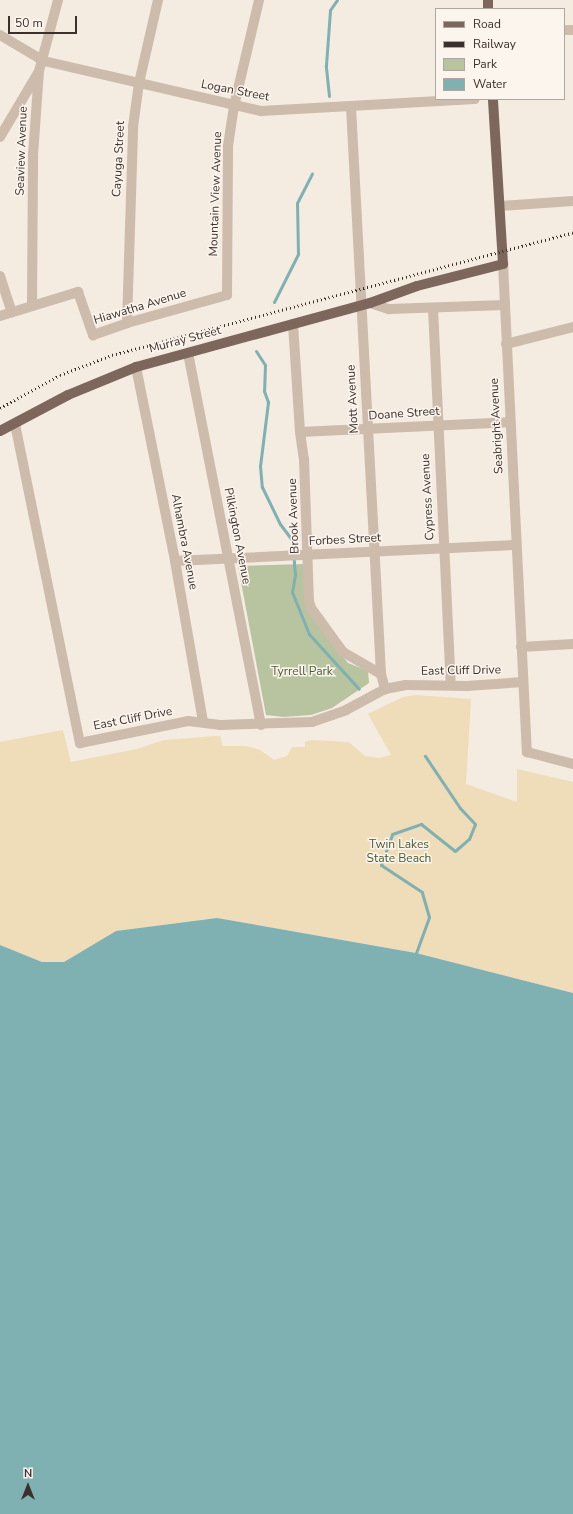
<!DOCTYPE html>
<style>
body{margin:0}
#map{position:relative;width:573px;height:1514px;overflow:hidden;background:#f4ebe1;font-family:"Nunito Sans",sans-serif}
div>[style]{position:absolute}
.green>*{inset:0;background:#b8c4a0}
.sand>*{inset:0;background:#efdcb8}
.water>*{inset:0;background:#7fb0b2}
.stream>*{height:3px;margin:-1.5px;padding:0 1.5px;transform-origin:1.5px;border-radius:1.5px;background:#7fb0b2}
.minor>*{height:10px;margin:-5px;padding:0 5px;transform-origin:5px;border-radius:5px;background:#cdbbac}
.major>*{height:10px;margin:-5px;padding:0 5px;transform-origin:5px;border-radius:5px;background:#7d675c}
.rail>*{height:3px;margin-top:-1.5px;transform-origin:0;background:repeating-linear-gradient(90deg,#3b302b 0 1px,transparent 0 4px)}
span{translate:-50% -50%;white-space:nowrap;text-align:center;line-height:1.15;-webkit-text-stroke:3px #fbf5ee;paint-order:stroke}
.street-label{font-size:12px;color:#3b302b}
.park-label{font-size:12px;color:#4a5a2e}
.legend{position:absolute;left:435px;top:8px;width:130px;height:92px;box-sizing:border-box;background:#fbf5ee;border:1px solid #aea6a0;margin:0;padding:5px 7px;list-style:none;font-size:12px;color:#3b302b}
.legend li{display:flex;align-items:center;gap:8px;height:20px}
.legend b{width:20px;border:1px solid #aea6a0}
.north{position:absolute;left:8px;top:1466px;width:40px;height:40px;-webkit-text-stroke:3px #fbf5ee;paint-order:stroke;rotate:0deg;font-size:11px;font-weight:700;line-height:16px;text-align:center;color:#3b302b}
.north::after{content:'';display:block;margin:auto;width:14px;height:18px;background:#3b302b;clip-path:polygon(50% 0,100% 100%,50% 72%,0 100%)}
.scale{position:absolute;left:8px;top:16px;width:69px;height:18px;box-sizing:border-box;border:2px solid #3b302b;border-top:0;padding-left:5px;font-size:12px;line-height:14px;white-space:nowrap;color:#3b302b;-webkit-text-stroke:3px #fbf5ee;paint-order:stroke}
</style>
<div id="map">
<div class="green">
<div style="clip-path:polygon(305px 564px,312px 616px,348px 663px,368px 671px,369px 683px,332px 708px,311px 715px,283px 717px,266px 715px,238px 566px)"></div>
</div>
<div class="sand">
<div style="clip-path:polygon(416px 695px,471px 699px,466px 784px,517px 802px,517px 769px,573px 782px,573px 993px,416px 953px,217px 918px,116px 931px,64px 962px,42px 962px,0 945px,0 742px,63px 730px,71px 762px,137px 749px,164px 740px,215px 736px,220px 736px,223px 746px,246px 746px,260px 750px,274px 760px,287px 756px,292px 747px,305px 747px,305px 742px,312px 740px,349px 742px,365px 756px,379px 758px,391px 755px,368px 714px,403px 697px)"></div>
</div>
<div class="water">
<div style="clip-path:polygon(217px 918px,416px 953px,573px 993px,573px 1514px,0 1514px,0 945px,42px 962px,64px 962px,116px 931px)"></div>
</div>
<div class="stream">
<div style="left:329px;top:96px;width:31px;rotate:-96deg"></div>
<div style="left:326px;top:65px;width:55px;rotate:-85.8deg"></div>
<div style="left:330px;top:10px;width:12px;rotate:-55deg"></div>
<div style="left:274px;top:302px;width:54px;rotate:-63.4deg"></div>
<div style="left:298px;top:254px;width:51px;rotate:-91.1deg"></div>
<div style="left:297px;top:203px;width:33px;rotate:-63deg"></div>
<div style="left:256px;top:351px;width:17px;rotate:57deg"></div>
<div style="left:265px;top:365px;width:26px;rotate:92deg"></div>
<div style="left:264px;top:391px;width:12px;rotate:70deg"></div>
<div style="left:268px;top:402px;width:64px;rotate:97.1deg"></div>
<div style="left:260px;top:466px;width:21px;rotate:85deg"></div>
<div style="left:262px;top:487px;width:41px;rotate:64.1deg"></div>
<div style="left:280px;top:524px;width:20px;rotate:53deg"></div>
<div style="left:292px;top:540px;width:35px;rotate:85deg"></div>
<div style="left:295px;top:575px;width:17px;rotate:100deg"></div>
<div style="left:292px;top:592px;width:45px;rotate:68deg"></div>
<div style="left:309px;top:634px;width:74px;rotate:47.7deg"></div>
<div style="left:416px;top:953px;width:38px;rotate:-70deg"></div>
<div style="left:429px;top:917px;width:26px;rotate:-106deg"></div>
<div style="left:422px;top:892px;width:49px;rotate:-146.6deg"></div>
<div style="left:381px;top:865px;width:33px;rotate:-70deg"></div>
<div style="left:392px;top:834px;width:31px;rotate:-19deg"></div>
<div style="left:421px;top:824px;width:43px;rotate:38.5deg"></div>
<div style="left:455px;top:851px;width:18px;rotate:-41deg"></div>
<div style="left:469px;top:839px;width:16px;rotate:-68deg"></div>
<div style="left:475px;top:824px;width:22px;rotate:-133deg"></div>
<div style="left:460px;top:808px;width:63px;rotate:-123.9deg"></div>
</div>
<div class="minor">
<div style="left:564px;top:30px;width:9px"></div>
<div style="left:0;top:35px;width:51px;rotate:30.6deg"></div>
<div style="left:44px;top:61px;width:223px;rotate:13deg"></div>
<div style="left:261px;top:111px;width:214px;rotate:-3.2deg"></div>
<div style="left:351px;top:107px;width:568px;rotate:86.97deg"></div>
<div style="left:381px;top:674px;width:16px;rotate:75deg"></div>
<div style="left:0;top:137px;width:74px;rotate:-59.3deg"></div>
<div style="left:500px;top:206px;width:73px;rotate:-3.9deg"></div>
<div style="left:503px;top:264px;width:489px;rotate:87.2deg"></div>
<div style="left:527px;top:752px;width:48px;rotate:14.6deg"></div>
<div style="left:0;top:276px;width:38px;rotate:72deg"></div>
<div style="left:370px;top:303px;width:20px;rotate:18deg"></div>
<div style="left:389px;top:309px;width:116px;rotate:-2deg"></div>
<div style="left:32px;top:306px;width:151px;rotate:-89.6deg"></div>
<div style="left:33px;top:155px;width:84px;rotate:-85.9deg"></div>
<div style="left:39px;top:71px;width:73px;rotate:-75deg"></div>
<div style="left:433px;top:308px;width:377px;rotate:87.3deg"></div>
<div style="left:0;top:316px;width:82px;rotate:-17.1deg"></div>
<div style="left:78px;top:292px;width:46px;rotate:70.8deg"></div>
<div style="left:93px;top:335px;width:36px;rotate:-19deg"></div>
<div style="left:127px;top:323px;width:104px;rotate:-15.6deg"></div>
<div style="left:227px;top:295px;width:149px;rotate:-89.6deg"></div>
<div style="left:228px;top:146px;width:40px;rotate:-81.5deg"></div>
<div style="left:234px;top:106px;width:109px;rotate:-76.7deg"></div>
<div style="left:127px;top:323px;width:196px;rotate:-88.2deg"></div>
<div style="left:133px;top:127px;width:44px;rotate:-82.2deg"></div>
<div style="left:139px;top:83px;width:85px;rotate:-77.1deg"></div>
<div style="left:293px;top:324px;width:108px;rotate:86.3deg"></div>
<div style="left:300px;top:432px;width:27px;rotate:82deg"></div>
<div style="left:304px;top:459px;width:142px;rotate:88deg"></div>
<div style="left:309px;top:601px;width:7px;rotate:74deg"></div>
<div style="left:311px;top:608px;width:54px;rotate:54deg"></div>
<div style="left:343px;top:652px;width:44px;rotate:30.1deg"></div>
<div style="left:506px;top:344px;width:69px;rotate:-14.2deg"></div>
<div style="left:188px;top:353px;width:379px;rotate:78.9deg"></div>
<div style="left:136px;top:367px;width:198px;rotate:78.6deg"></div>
<div style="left:175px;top:561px;width:163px;rotate:80.1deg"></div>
<div style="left:15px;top:424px;width:326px;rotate:78.5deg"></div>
<div style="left:80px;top:743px;width:110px;rotate:-11.5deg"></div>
<div style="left:188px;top:721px;width:32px;rotate:7deg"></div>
<div style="left:220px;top:725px;width:92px;rotate:-1.9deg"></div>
<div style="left:312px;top:722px;width:36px;rotate:-19deg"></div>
<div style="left:346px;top:710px;width:44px;rotate:-28.3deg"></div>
<div style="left:385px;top:689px;width:21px;rotate:-11deg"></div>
<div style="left:406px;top:685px;width:61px;rotate:0.9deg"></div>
<div style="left:467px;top:686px;width:56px;rotate:-4.1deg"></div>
<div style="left:300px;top:432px;width:209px;rotate:-2.7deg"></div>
<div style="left:175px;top:561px;width:341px;rotate:-2.7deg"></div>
<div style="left:521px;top:647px;width:52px;rotate:-3.3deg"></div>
</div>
<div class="major">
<div style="left:488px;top:0;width:9px;rotate:90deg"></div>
<div style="left:0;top:431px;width:77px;rotate:-27.9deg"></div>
<div style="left:68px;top:395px;width:74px;rotate:-22.4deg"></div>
<div style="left:136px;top:367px;width:243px;rotate:-15.3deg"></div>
<div style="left:370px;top:303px;width:50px;rotate:-19.9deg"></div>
<div style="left:417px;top:286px;width:89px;rotate:-14.3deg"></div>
<div style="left:503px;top:264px;width:165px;rotate:-93.5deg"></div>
</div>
<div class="rail">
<div style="left:0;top:408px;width:68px;rotate:-28.8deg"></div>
<div style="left:60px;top:375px;width:56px;rotate:-21deg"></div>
<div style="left:112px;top:355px;width:477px;rotate:-14.9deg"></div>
</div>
<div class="street-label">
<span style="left:235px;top:91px;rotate:11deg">Logan Street</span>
<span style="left:22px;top:151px;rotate:-88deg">Seaview Avenue</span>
<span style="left:119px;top:159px;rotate:-87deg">Cayuga Street</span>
<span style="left:216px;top:194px;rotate:-88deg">Mountain View Avenue</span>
<span style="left:140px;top:307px;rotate:-17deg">Hiawatha Avenue</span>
<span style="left:185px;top:340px;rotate:-15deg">Murray Street</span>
<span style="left:353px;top:399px;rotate:-93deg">Mott Avenue</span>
<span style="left:404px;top:414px;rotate:-4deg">Doane Street</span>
<span style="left:497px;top:426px;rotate:-93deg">Seabright Avenue</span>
<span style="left:428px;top:497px;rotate:-93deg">Cypress Avenue</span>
<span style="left:294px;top:516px;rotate:-92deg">Brook Avenue</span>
<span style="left:237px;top:536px;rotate:79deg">Pilkington Avenue</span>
<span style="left:345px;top:540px;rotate:-3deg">Forbes Street</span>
<span style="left:184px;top:542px;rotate:79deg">Alhambra Avenue</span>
<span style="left:461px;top:671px;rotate:-1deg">East Cliff Drive</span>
<span style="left:133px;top:719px;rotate:-11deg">East Cliff Drive</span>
</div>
<div class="park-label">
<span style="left:302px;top:672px">Tyrrell Park</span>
<span style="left:399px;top:852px">Twin Lakes<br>State Beach</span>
</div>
<ul class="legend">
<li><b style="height:5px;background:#7d675c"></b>Road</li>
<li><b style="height:5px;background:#3b302b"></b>Railway</li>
<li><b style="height:11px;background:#b8c4a0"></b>Park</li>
<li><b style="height:11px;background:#7fb0b2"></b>Water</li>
</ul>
<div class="north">N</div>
<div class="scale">50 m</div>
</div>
